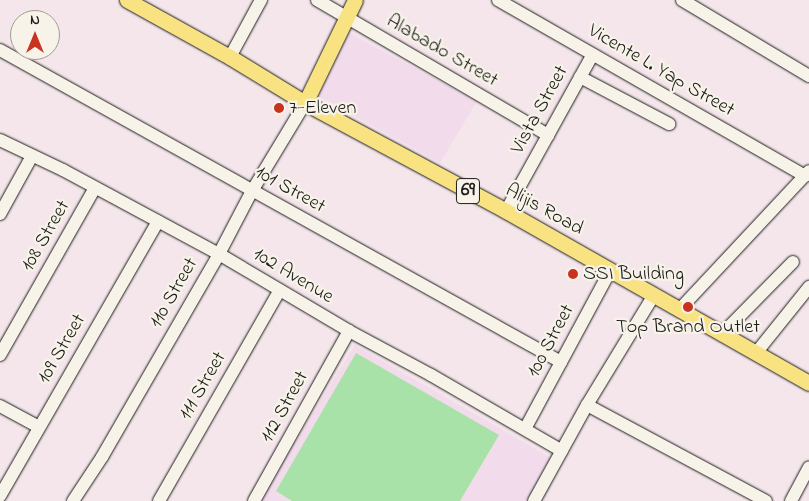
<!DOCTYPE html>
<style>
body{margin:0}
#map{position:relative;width:809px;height:501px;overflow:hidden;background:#f4e6ea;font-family:"Indie Flower",sans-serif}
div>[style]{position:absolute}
.built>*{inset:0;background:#f2dcec}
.green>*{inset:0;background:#a8e2a8}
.roads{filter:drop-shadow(0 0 1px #1c1c1c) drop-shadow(0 0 1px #1c1c1c)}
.minor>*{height:12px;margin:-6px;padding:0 6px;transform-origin:6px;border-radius:6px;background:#f7f3e8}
.major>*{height:15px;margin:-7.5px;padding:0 7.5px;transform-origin:7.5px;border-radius:7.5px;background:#f8e281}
.dots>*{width:14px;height:14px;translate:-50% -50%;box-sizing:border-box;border:2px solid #f7f3e8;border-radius:50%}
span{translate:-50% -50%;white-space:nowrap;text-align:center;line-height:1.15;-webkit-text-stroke:4.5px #f7f3e8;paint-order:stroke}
.shield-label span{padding:1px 4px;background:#f7f3e8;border:1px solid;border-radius:4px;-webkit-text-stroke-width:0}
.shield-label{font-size:19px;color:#1c1c1c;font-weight:700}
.street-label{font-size:20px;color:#1c1c1c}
.poi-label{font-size:20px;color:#1c1c1c}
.left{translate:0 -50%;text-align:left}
.north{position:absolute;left:10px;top:10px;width:50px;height:50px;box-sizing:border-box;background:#f7f3e8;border:1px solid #9f9d96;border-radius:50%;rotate:0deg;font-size:14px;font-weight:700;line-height:20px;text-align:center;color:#1c1c1c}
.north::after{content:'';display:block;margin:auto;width:18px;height:22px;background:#c8321e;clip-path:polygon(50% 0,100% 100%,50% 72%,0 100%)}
</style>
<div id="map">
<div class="built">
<div style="clip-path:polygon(349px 33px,477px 101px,440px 163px,318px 96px)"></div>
<div style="clip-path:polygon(355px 345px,553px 459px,527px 501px,258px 501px)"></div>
</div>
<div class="green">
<div style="clip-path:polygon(356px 353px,499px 435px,460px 501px,292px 501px,276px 491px)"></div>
</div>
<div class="roads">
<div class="minor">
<div style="left:317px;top:0;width:268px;rotate:30.3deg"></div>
<div style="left:498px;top:0;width:354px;rotate:29.8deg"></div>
<div style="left:682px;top:0;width:148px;rotate:30.9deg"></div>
<div style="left:0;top:50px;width:642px;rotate:29.08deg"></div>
<div style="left:230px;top:57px;width:65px;rotate:-61.5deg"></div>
<div style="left:580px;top:77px;width:101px;rotate:27.8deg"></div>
<div style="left:0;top:140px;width:70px;rotate:25.5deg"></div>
<div style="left:63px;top:170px;width:177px;rotate:28.3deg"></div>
<div style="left:219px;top:254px;width:151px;rotate:30.6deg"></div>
<div style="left:349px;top:331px;width:93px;rotate:28.2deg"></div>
<div style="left:431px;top:375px;width:151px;rotate:30.1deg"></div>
<div style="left:506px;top:211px;width:179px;rotate:-61deg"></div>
<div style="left:0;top:214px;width:66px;rotate:-61.1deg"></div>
<div style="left:679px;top:310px;width:190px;rotate:-46.9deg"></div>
<div style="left:722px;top:334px;width:101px;rotate:-45.4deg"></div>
<div style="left:756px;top:353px;width:85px;rotate:-51.2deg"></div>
<div style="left:0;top:355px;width:192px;rotate:-60.4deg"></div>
<div style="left:587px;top:405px;width:203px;rotate:28.2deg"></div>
<div style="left:0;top:406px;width:44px;rotate:28.3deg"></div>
<div style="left:525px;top:429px;width:179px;rotate:-61.7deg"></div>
<div style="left:0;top:496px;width:317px;rotate:-60.1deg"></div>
<div style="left:73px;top:501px;width:53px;rotate:-56.6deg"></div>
<div style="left:102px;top:457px;width:234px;rotate:-60deg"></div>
<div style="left:219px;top:254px;width:71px;rotate:-62.4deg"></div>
<div style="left:252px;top:191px;width:103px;rotate:-58.9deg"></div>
<div style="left:159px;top:501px;width:243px;rotate:-60.2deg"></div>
<div style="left:254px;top:501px;width:195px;rotate:-60.8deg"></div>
<div style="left:534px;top:501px;width:110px;rotate:-61.1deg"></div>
<div style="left:587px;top:405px;width:129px;rotate:-58.7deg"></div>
<div style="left:791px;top:501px;width:38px;rotate:-62deg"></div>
</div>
<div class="major">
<div style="left:127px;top:0;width:118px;rotate:29deg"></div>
<div style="left:230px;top:57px;width:88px;rotate:31.5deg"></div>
<div style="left:305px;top:103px;width:228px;rotate:28.2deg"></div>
<div style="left:506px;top:211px;width:348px;rotate:29.6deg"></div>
<div style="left:305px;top:103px;width:114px;rotate:-64.1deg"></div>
</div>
</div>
<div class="dots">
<div style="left:279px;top:108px;background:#c8321e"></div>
<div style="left:573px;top:274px;background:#c8321e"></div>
<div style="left:688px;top:307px;background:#c8321e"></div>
</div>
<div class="shield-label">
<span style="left:468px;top:191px">69</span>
</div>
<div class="street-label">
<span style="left:442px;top:51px;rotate:30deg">Alabado Street</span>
<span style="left:661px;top:71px;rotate:30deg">Vicente L. Yap Street</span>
<span style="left:540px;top:110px;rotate:-61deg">Vista Street</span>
<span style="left:290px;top:190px;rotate:29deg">101 Street</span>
<span style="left:544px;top:210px;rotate:29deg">Alijis Road</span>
<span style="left:46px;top:236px;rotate:-60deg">108 Street</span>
<span style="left:293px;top:276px;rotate:31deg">102 Avenue</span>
<span style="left:174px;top:293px;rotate:-60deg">110 Street</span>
<span style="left:551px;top:341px;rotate:-62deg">100 Street</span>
<span style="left:62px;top:349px;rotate:-60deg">109 Street</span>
<span style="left:203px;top:386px;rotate:-60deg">111 Street</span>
<span style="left:285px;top:407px;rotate:-61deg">112 Street</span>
</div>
<div class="poi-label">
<span class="left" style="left:289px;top:108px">7-Eleven</span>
<span class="left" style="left:583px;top:274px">SSI Building</span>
<span style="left:688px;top:327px">Top Brand Outlet</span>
</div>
<div class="north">N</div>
</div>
